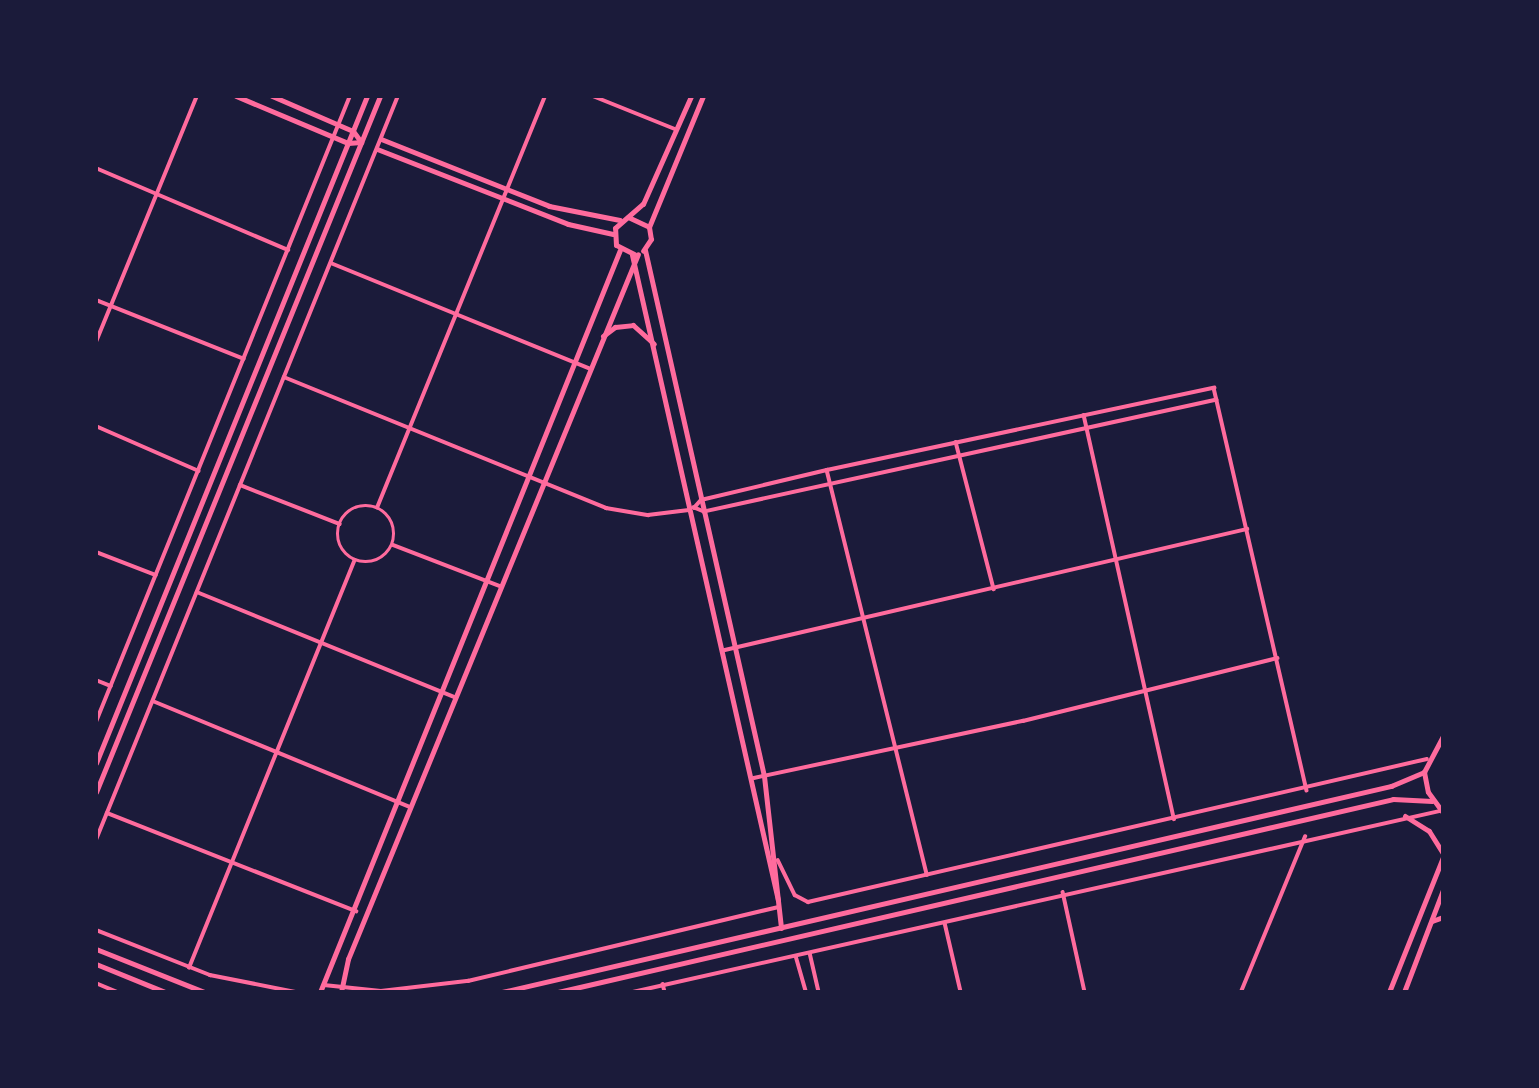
<!DOCTYPE html>
<style>
body{margin:0}
#map{position:relative;width:1539px;height:1088px;overflow:hidden;background:#1b1b3a;font-family:"PT Serif",serif}
div>[style]{position:absolute}
.minor>*{height:3.5px;margin:-1.75px;padding:0 1.75px;transform-origin:1.75px;border-radius:1.75px;background:#ff6b9d}
.minor>.ring{margin:-1.75px;padding:0;box-sizing:content-box;background:none;border:3.5px solid #ff6b9d;border-radius:50%}
.tertiary>*{height:5px;margin:-2.5px;padding:0 2.5px;transform-origin:2.5px;border-radius:2.5px;background:#ff6b9d}
span{translate:-50% -50%;white-space:nowrap;text-align:center;line-height:1.15;-webkit-text-stroke:6px #1b1b3a;paint-order:stroke}
.frame{position:absolute;inset:0;border:98px solid #1b1b3a;pointer-events:none}
</style>
<div id="map">
<div class="minor">
<div style="left:593px;top:96px;width:88px;rotate:21.9deg"></div>
<div style="left:96px;top:168px;width:209px;rotate:23.1deg"></div>
<div style="left:331px;top:263px;width:278px;rotate:22.2deg"></div>
<div style="left:96px;top:300px;width:159px;rotate:21.7deg"></div>
<div style="left:96px;top:342px;width:266px;rotate:-67.7deg"></div>
<div style="left:284px;top:377px;width:348px;rotate:22.1deg"></div>
<div style="left:606px;top:508px;width:43px;rotate:9.5deg"></div>
<div style="left:648px;top:515px;width:41px;rotate:-7deg"></div>
<div style="left:1217px;top:400px;width:525px;rotate:167.68deg"></div>
<div style="left:704px;top:512px;width:11px;rotate:-158deg"></div>
<div style="left:694px;top:508px;width:11px;rotate:-49deg"></div>
<div style="left:701px;top:500px;width:130px;rotate:-13.4deg"></div>
<div style="left:827px;top:470px;width:396px;rotate:-12deg"></div>
<div style="left:1214px;top:388px;width:413px;rotate:77deg"></div>
<div style="left:1084px;top:415px;width:414px;rotate:77.4deg"></div>
<div style="left:96px;top:426px;width:112px;rotate:23.6deg"></div>
<div style="left:956px;top:442px;width:152px;rotate:75.5deg"></div>
<div style="left:827px;top:470px;width:417px;rotate:76.1deg"></div>
<div style="left:240px;top:485px;width:107px;rotate:21.3deg"></div>
<div class="ring" style="left:338px;top:506px;width:52.5px;height:52.5px"></div>
<div style="left:377px;top:508px;width:445px;rotate:-67.8deg"></div>
<div style="left:393px;top:545px;width:115px;rotate:21deg"></div>
<div style="left:96px;top:552px;width:64px;rotate:21deg"></div>
<div style="left:197px;top:592px;width:278px;rotate:22.2deg"></div>
<div style="left:725px;top:650px;width:536px;rotate:-13.05deg"></div>
<div style="left:96px;top:680px;width:16px;rotate:22deg"></div>
<div style="left:153px;top:701px;width:278px;rotate:22.4deg"></div>
<div style="left:96px;top:722px;width:676px;rotate:-67.92deg"></div>
<div style="left:754px;top:778px;width:275px;rotate:-12deg"></div>
<div style="left:1023px;top:721px;width:262px;rotate:-13.9deg"></div>
<div style="left:107px;top:813px;width:268px;rotate:21.5deg"></div>
<div style="left:96px;top:840px;width:803px;rotate:-67.91deg"></div>
<div style="left:778px;top:860px;width:39px;rotate:64deg"></div>
<div style="left:795px;top:895px;width:15px;rotate:28deg"></div>
<div style="left:808px;top:902px;width:635px;rotate:-13.01deg"></div>
<div style="left:1063px;top:892px;width:102px;rotate:77.6deg"></div>
<div style="left:945px;top:923px;width:71px;rotate:76.9deg"></div>
<div style="left:96px;top:930px;width:123px;rotate:21.5deg"></div>
<div style="left:210px;top:975px;width:88px;rotate:11.2deg"></div>
<div style="left:810px;top:953px;width:40px;rotate:77deg"></div>
<div style="left:796px;top:956px;width:37px;rotate:74deg"></div>
<div style="left:189px;top:968px;width:440px;rotate:-67.9deg"></div>
<div style="left:96px;top:983px;width:23px;rotate:23deg"></div>
<div style="left:663px;top:984px;width:8px;rotate:76deg"></div>
<div style="left:324px;top:985px;width:57px;rotate:6deg"></div>
<div style="left:381px;top:991px;width:88px;rotate:-6.6deg"></div>
<div style="left:468px;top:981px;width:319px;rotate:-13.4deg"></div>
<div style="left:633px;top:992px;width:827px;rotate:-12.64deg"></div>
<div style="left:1241px;top:992px;width:168px;rotate:-67.6deg"></div>
</div>
<div class="tertiary">
<div style="left:236px;top:96px;width:121px;rotate:22.8deg"></div>
<div style="left:348px;top:143px;width:13px;rotate:-4deg"></div>
<div style="left:272px;top:96px;width:88px;rotate:23.4deg"></div>
<div style="left:353px;top:131px;width:14px;rotate:54deg"></div>
<div style="left:381px;top:139px;width:181px;rotate:21.7deg"></div>
<div style="left:549px;top:206px;width:72px;rotate:11.2deg"></div>
<div style="left:377px;top:149px;width:205px;rotate:21.4deg"></div>
<div style="left:568px;top:224px;width:46px;rotate:12.5deg"></div>
<div style="left:628px;top:217px;width:23px;rotate:25deg"></div>
<div style="left:649px;top:227px;width:12px;rotate:81deg"></div>
<div style="left:651px;top:239px;width:14px;rotate:124deg"></div>
<div style="left:649px;top:227px;width:142px;rotate:-67.6deg"></div>
<div style="left:645px;top:250px;width:539px;rotate:77.25deg"></div>
<div style="left:764px;top:776px;width:153px;rotate:83.6deg"></div>
<div style="left:634px;top:254px;width:20px;rotate:-153deg"></div>
<div style="left:616px;top:245px;width:17px;rotate:-93deg"></div>
<div style="left:615px;top:228px;width:37px;rotate:-41deg"></div>
<div style="left:643px;top:204px;width:118px;rotate:-66deg"></div>
<div style="left:632px;top:255px;width:661px;rotate:77.25deg"></div>
<div style="left:603px;top:336px;width:15px;rotate:-37deg"></div>
<div style="left:615px;top:327px;width:18px;rotate:-6deg"></div>
<div style="left:633px;top:325px;width:28px;rotate:42deg"></div>
<div style="left:1443px;top:736px;width:41px;rotate:117.8deg"></div>
<div style="left:1424px;top:772px;width:20px;rotate:79deg"></div>
<div style="left:1428px;top:792px;width:26px;rotate:54deg"></div>
<div style="left:96px;top:763px;width:720px;rotate:-67.89deg"></div>
<div style="left:96px;top:792px;width:752px;rotate:-67.8deg"></div>
<div style="left:1405px;top:816px;width:28px;rotate:32deg"></div>
<div style="left:1429px;top:831px;width:26px;rotate:58deg"></div>
<div style="left:1432px;top:921px;width:12px;rotate:-20deg"></div>
<div style="left:96px;top:949px;width:116px;rotate:21.7deg"></div>
<div style="left:96px;top:964px;width:74px;rotate:22.1deg"></div>
<div style="left:320px;top:992px;width:800px;rotate:-67.99deg"></div>
<div style="left:341px;top:992px;width:34px;rotate:-78deg"></div>
<div style="left:348px;top:959px;width:762px;rotate:-67.64deg"></div>
<div style="left:502px;top:992px;width:913px;rotate:-13.05deg"></div>
<div style="left:1391px;top:786px;width:36px;rotate:-23deg"></div>
<div style="left:558px;top:992px;width:857px;rotate:-13.01deg"></div>
<div style="left:1393px;top:799px;width:39px;rotate:3deg"></div>
<div style="left:1389px;top:992px;width:145px;rotate:-68.2deg"></div>
<div style="left:1404px;top:992px;width:109px;rotate:-69.1deg"></div>
</div>
<div class="frame"></div>
</div>
